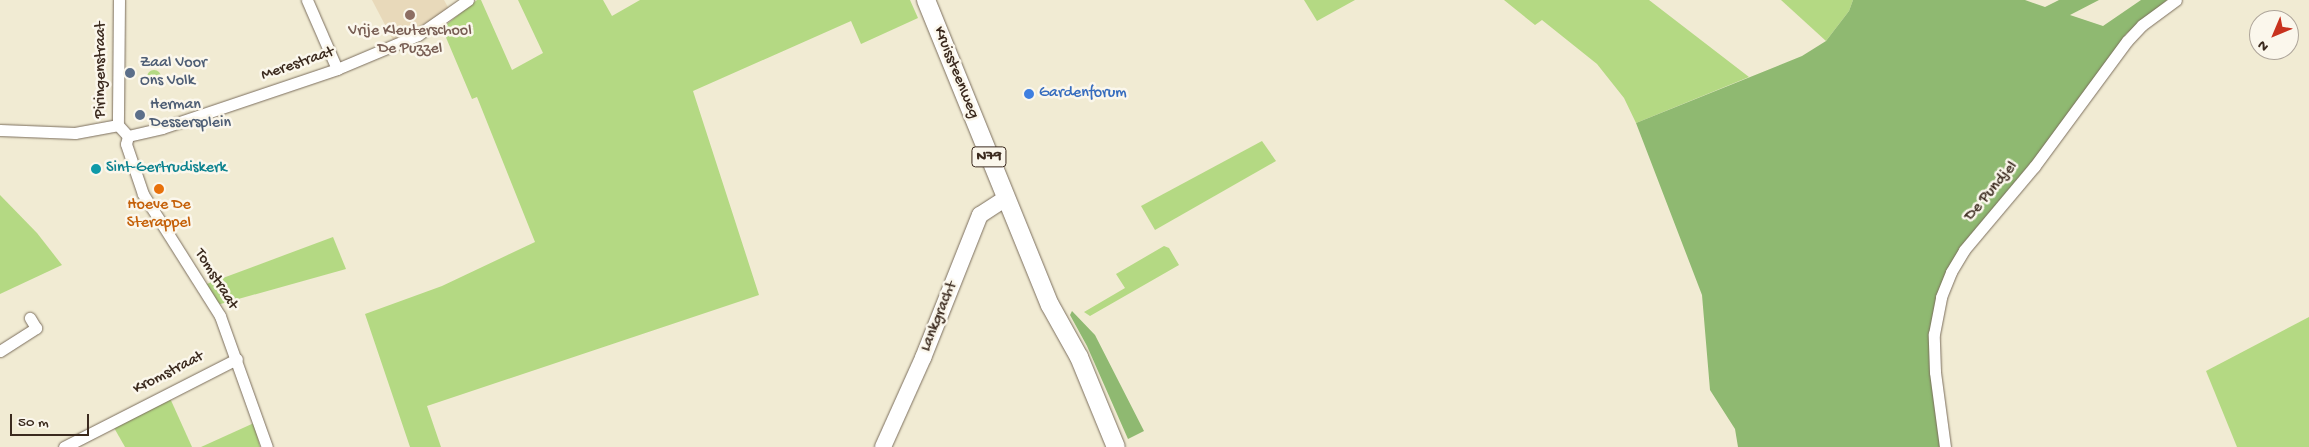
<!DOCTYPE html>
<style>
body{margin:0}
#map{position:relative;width:2309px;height:447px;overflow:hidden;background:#f1ebd3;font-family:"Gochi Hand",sans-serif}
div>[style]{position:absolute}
.built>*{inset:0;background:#e8d9ba}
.green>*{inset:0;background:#b4d983}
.round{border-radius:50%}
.forest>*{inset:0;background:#8fb971}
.roads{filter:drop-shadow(0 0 1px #7b6e5d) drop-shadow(0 0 1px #7b6e5d)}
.street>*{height:11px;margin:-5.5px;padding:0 5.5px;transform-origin:5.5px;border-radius:5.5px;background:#fff}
.secondary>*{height:16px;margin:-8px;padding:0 8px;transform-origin:8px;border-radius:8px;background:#fff}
.primary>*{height:18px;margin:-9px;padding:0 9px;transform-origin:9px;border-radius:9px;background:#fff}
.dots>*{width:14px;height:14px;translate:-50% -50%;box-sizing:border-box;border:2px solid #fbf7ec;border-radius:50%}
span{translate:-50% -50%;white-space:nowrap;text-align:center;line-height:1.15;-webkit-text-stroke:5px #fbf7ec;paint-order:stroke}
.shield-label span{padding:1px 4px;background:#fbf7ec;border:1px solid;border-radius:4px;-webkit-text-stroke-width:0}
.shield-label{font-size:15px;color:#3b2a1e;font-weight:700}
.education-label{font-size:16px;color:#785e54}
.service-label{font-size:16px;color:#4e5e75}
.left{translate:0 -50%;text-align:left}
.street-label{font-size:16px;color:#3b2a1e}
.shop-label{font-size:16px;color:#366cbe}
.culture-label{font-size:16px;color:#0d838f}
.food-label{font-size:16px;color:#c56008}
.north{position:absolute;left:2249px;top:10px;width:50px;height:50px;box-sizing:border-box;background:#fbf7ec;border:1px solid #aea59a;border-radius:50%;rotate:225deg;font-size:14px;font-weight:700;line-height:20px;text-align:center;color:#3b2a1e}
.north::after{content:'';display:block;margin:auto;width:18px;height:22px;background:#c8321e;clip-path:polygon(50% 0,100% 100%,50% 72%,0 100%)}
.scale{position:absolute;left:10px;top:414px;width:79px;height:22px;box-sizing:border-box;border:2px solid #3b2a1e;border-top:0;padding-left:6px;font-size:15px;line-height:18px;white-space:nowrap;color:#3b2a1e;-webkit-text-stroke:4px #fbf7ec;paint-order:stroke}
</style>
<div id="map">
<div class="built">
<div style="clip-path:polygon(372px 0,444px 0,449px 9px,394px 42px)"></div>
</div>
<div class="green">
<div style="clip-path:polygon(477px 0,481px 0,512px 70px,543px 53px,518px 0,603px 0,612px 16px,640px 0,910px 0,918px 18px,861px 44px,851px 21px,693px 91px,759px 295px,427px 406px,441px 447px,410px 447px,365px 314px,442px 286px,535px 242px,477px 97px,472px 99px,442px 28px)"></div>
<div style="clip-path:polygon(1304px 0,1355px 0,1317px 21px)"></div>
<div style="clip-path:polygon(1504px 0,1649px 0,1749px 77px,1636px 123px,1624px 98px,1597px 64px,1542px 20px,1535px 25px)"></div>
<div style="clip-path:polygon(1781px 0,1853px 0,1849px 11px,1826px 41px)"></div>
<div class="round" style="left:147px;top:70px;width:14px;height:14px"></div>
<div style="clip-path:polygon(1262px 141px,1276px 161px,1155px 230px,1141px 206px)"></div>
<div style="clip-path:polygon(0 195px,37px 233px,62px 265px,0 294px)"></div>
<div style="clip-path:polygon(333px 237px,346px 269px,217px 305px,204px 285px)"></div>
<div style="clip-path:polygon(1164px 246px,1169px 248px,1179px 265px,1090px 316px,1084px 312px,1125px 288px,1116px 274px)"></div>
<div style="clip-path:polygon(2309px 317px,2309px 447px,2237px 447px,2206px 371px)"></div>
<div style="clip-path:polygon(169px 396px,192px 447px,125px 447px,113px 426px)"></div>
<div style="clip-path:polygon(254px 423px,260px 447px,201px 447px)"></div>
</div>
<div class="forest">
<div style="clip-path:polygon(1853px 0,2025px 0,2045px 7px,2059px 0,2099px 0,2070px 15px,2103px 26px,2141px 0,2167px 0,2126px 34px,2054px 134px,1980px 226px,1934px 308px,1941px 447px,1738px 447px,1735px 429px,1710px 390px,1702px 295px,1636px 123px,1802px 56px,1826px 41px,1849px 11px)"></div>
<div style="clip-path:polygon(1072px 311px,1095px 335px,1144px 431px,1128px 439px,1087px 346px,1070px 315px)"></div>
</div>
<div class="roads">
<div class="street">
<div style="left:119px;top:0;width:125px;rotate:90.5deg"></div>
<div style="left:118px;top:125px;width:15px;rotate:48deg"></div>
<div style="left:307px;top:0;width:75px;rotate:66.5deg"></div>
<div style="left:0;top:130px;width:75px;rotate:2.3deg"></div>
<div style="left:75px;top:133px;width:44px;rotate:-10.5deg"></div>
<div style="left:128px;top:136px;width:35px;rotate:-13deg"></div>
<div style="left:162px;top:128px;width:185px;rotate:-18.6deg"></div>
<div style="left:337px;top:69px;width:88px;rotate:-22.8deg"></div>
<div style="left:418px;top:35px;width:61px;rotate:-35deg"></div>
<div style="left:128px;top:136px;width:8px;rotate:104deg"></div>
<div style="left:126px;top:144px;width:53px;rotate:71.2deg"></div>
<div style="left:143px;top:194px;width:144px;rotate:57.7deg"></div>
<div style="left:220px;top:316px;width:139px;rotate:70.3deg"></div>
<div style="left:0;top:351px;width:43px;rotate:-32.6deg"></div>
<div style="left:36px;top:328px;width:12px;rotate:-121deg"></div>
<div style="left:64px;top:447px;width:194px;rotate:-27deg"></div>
<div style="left:1945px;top:447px;width:76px;rotate:-97.6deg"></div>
<div style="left:1935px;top:372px;width:38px;rotate:-92deg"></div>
<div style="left:1934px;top:334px;width:38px;rotate:-79deg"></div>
<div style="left:1941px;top:297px;width:27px;rotate:-68deg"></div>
<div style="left:1951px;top:272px;width:26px;rotate:-59deg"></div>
<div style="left:1964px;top:250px;width:109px;rotate:-49.9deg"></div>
<div style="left:2034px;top:167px;width:157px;rotate:-53.6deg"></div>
<div style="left:2127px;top:41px;width:22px;rotate:-47deg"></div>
<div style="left:2142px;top:25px;width:42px;rotate:-36.3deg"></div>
</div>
<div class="secondary">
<div style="left:883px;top:447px;width:98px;rotate:-65.8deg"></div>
<div style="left:923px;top:358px;width:154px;rotate:-68.3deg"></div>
<div style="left:980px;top:215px;width:31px;rotate:-33deg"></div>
</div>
<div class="primary">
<div style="left:926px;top:0;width:329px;rotate:67.9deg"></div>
<div style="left:1050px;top:305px;width:60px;rotate:60.9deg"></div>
<div style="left:1079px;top:357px;width:97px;rotate:67.7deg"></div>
</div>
</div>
<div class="dots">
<div style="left:410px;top:15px;background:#8d6e63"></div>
<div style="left:130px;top:73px;background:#5c6f8a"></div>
<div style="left:1029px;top:94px;background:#3f7fe0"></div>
<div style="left:140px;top:115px;background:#5c6f8a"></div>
<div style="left:96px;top:169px;background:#0f9aa8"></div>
<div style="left:159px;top:189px;background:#e8710a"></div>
</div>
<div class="shield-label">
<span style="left:989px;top:157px">N79</span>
</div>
<div class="education-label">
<span style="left:410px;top:41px">Vrije Kleuterschool<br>De Puzzel</span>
</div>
<div class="service-label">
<span class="left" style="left:140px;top:73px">Zaal Voor<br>Ons Volk</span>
<span class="left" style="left:150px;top:115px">Herman<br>Dessersplein</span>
</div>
<div class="street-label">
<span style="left:298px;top:65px;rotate:-19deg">Merestraat</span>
<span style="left:102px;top:70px;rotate:-90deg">Piringenstraat</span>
<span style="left:955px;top:73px;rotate:68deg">Kruissteenweg</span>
<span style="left:1992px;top:192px;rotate:-50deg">De Pundjel</span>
<span style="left:215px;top:280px;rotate:58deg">Tomstraat</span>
<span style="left:940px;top:317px;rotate:-68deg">Lankgracht</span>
<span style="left:169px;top:374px;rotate:-27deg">Kromstraat</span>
</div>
<div class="shop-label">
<span class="left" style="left:1039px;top:94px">Gardenforum</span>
</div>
<div class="culture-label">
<span class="left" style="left:106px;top:169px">Sint-Gertrudiskerk</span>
</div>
<div class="food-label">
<span style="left:159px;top:215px">Hoeve De<br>Sterappel</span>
</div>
<div class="north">N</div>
<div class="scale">50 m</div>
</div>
